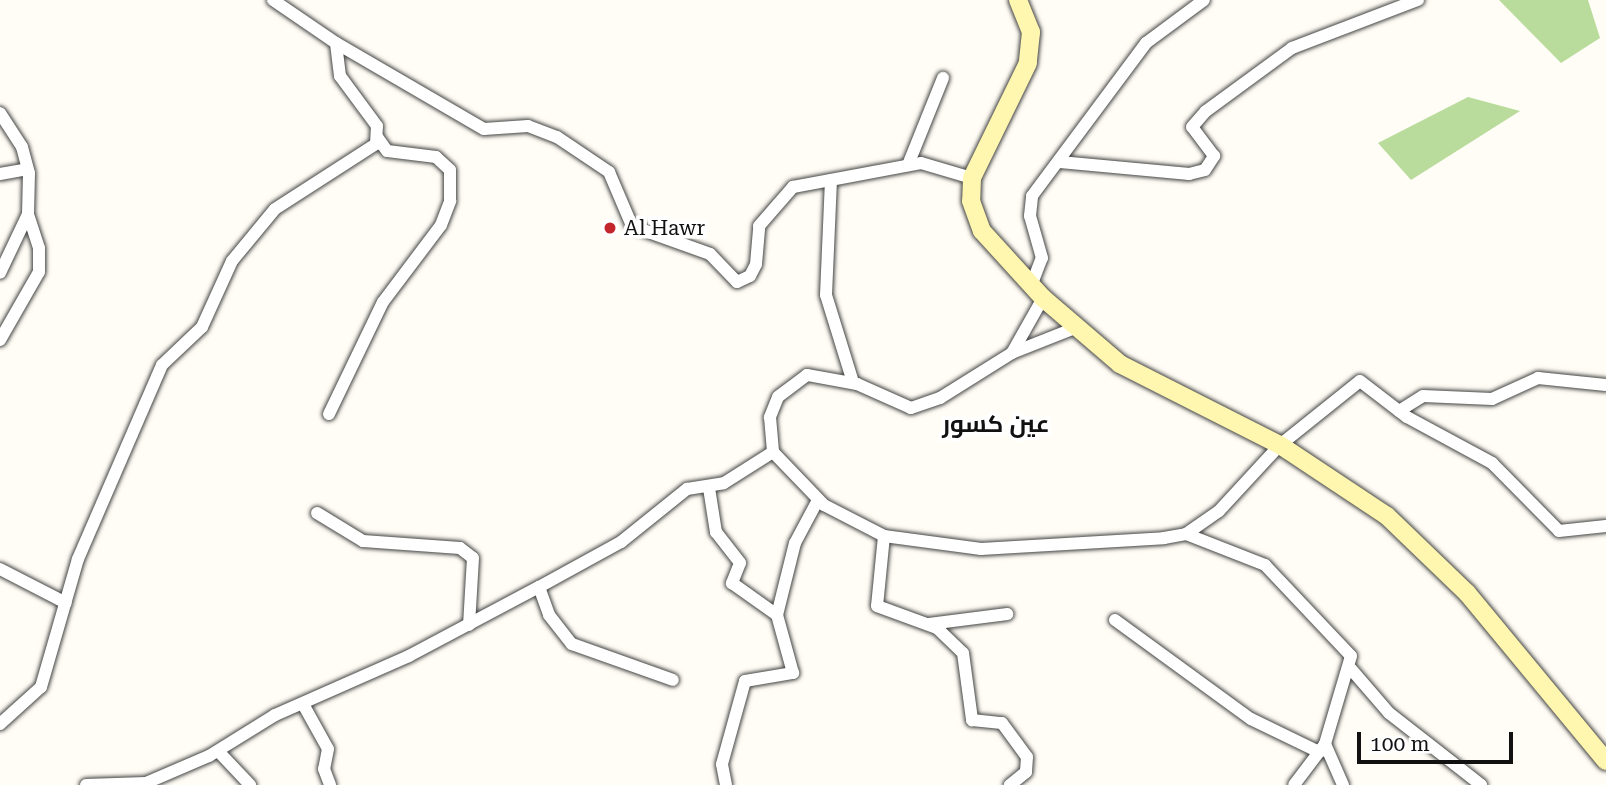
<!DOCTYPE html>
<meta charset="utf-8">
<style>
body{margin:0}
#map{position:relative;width:1606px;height:785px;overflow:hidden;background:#fffdf5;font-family:"Roboto Serif",Cairo,serif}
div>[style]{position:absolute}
.forest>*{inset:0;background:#b9dc9c}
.roads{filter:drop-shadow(0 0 2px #444) drop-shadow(0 0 2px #444)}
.street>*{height:12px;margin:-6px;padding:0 6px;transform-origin:6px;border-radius:6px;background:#fff}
.secondary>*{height:18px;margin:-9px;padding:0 9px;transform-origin:9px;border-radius:9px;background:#fff6b0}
.dots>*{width:19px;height:19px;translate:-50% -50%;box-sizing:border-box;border:4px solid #fff;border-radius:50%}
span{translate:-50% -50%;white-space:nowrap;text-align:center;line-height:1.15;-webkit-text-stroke:7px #fff;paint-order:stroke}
.poi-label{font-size:21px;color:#111}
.left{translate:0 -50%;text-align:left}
.quarter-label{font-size:24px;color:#111;font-weight:700}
.scale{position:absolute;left:1357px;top:732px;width:156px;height:32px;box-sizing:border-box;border:4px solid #111;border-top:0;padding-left:9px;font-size:21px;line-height:24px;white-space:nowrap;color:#111;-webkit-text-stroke:5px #fff;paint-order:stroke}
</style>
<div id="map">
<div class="forest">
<div style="clip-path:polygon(1499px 0,1588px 0,1600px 38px,1561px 63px)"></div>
<div style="clip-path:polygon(1468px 97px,1520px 111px,1411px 180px,1378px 143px)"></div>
</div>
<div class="roads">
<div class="street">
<div style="left:273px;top:0;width:76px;rotate:34.3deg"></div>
<div style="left:0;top:113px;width:40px;rotate:57.1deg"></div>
<div style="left:22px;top:147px;width:27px;rotate:75deg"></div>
<div style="left:29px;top:173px;width:41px;rotate:91.4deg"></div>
<div style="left:28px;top:214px;width:65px;rotate:115.4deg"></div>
<div style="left:1060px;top:162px;width:130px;rotate:5.3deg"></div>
<div style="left:1189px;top:174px;width:16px;rotate:-14deg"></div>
<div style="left:1205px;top:170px;width:17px;rotate:-57deg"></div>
<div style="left:1214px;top:156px;width:36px;rotate:-127deg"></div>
<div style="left:1192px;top:127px;width:21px;rotate:-49deg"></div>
<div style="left:1206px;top:111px;width:107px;rotate:-36.2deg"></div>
<div style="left:1292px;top:48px;width:135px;rotate:-20.9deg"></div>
<div style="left:908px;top:165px;width:94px;rotate:-68.1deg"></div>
<div style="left:0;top:174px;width:28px;rotate:-10deg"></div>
<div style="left:831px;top:180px;width:115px;rotate:92.5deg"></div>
<div style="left:826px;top:295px;width:91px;rotate:72.8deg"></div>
<div style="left:1031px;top:286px;width:30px;rotate:-69deg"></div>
<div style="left:1042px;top:258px;width:44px;rotate:-105.9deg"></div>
<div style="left:1030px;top:216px;width:20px;rotate:-84deg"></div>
<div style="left:1032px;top:196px;width:191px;rotate:-53.3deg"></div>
<div style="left:1146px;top:43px;width:72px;rotate:-36.6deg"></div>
<div style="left:1075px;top:328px;width:68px;rotate:158.4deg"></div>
<div style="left:1012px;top:353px;width:85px;rotate:148deg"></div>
<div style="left:940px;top:398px;width:31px;rotate:161deg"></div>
<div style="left:911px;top:408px;width:59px;rotate:-156deg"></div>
<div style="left:857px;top:384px;width:51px;rotate:-169.8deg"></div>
<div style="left:807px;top:375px;width:36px;rotate:143deg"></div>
<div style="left:778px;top:397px;width:22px;rotate:112deg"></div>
<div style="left:770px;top:417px;width:35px;rotate:85deg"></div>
<div style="left:773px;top:452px;width:74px;rotate:46.1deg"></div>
<div style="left:824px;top:505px;width:68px;rotate:27.3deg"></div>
<div style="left:884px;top:536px;width:98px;rotate:7.6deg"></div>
<div style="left:981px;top:549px;width:183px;rotate:-3.4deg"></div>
<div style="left:1164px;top:538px;width:22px;rotate:-10deg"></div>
<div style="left:1186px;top:534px;width:40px;rotate:-34.9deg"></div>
<div style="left:1219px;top:511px;width:90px;rotate:-47.3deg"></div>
<div style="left:1280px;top:445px;width:102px;rotate:-38.7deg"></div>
<div style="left:1360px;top:381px;width:59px;rotate:37.5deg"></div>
<div style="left:1407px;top:417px;width:97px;rotate:28.4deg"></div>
<div style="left:1492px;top:463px;width:95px;rotate:45.4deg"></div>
<div style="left:1559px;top:531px;width:47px;rotate:-6.1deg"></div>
<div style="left:0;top:340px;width:78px;rotate:-60.2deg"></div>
<div style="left:39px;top:272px;width:24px;rotate:-90deg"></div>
<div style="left:39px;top:248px;width:36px;rotate:-108deg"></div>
<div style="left:1012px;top:353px;width:63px;rotate:-60.6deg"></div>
<div style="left:1399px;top:411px;width:28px;rotate:-32deg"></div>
<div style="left:1423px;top:396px;width:69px;rotate:2.5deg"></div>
<div style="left:1492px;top:399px;width:51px;rotate:-24.5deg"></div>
<div style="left:1538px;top:378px;width:68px;rotate:5.9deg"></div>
<div style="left:329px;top:414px;width:124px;rotate:-64.3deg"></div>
<div style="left:383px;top:302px;width:96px;rotate:-53deg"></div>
<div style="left:441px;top:225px;width:26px;rotate:-69deg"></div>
<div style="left:450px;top:201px;width:31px;rotate:-90deg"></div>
<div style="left:450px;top:170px;width:19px;rotate:-137deg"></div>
<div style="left:436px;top:157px;width:49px;rotate:-173deg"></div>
<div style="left:387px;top:151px;width:16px;rotate:-125deg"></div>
<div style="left:709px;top:488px;width:45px;rotate:81deg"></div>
<div style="left:716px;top:532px;width:39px;rotate:52deg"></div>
<div style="left:740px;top:563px;width:22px;rotate:112deg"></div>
<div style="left:732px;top:583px;width:55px;rotate:35.4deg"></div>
<div style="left:317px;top:513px;width:54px;rotate:31.3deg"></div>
<div style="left:363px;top:541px;width:97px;rotate:4.1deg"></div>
<div style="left:460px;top:548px;width:16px;rotate:38deg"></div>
<div style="left:473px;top:558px;width:67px;rotate:93.4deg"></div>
<div style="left:1186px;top:534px;width:85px;rotate:21.4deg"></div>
<div style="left:1265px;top:565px;width:125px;rotate:46.6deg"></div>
<div style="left:1351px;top:656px;width:92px;rotate:106.5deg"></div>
<div style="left:1325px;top:744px;width:51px;rotate:127.1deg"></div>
<div style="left:884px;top:536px;width:70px;rotate:95.7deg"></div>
<div style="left:877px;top:606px;width:64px;rotate:20.1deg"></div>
<div style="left:937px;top:628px;width:36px;rotate:44deg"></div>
<div style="left:963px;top:653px;width:68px;rotate:82.3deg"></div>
<div style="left:972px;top:720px;width:30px;rotate:6deg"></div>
<div style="left:1002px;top:723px;width:42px;rotate:53.7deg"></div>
<div style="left:1027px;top:757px;width:15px;rotate:94deg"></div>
<div style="left:1026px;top:772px;width:21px;rotate:141deg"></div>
<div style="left:0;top:569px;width:74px;rotate:27.3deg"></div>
<div style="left:539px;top:587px;width:30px;rotate:70deg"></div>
<div style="left:549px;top:615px;width:37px;rotate:52deg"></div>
<div style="left:572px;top:644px;width:107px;rotate:19.6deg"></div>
<div style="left:1115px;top:620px;width:168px;rotate:36.1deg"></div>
<div style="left:1251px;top:719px;width:76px;rotate:25.9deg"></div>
<div style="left:929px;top:624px;width:79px;rotate:-7.3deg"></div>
<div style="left:1351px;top:669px;width:58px;rotate:49.2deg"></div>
<div style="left:1389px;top:713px;width:117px;rotate:38deg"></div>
<div style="left:303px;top:704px;width:51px;rotate:60.9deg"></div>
<div style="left:328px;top:749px;width:20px;rotate:101deg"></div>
<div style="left:324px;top:769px;width:17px;rotate:69deg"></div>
<div style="left:0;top:724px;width:55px;rotate:-42.1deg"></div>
<div style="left:41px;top:687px;width:133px;rotate:-73.9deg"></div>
<div style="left:78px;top:559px;width:211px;rotate:-66.6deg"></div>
<div style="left:162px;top:365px;width:55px;rotate:-43.5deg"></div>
<div style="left:202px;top:327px;width:72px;rotate:-65.6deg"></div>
<div style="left:232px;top:261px;width:67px;rotate:-50.4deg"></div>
<div style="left:275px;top:209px;width:120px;rotate:-32.8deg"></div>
<div style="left:376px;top:144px;width:18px;rotate:-87deg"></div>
<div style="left:377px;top:126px;width:62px;rotate:-126.5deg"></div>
<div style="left:340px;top:76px;width:33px;rotate:-97deg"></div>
<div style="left:336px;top:43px;width:171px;rotate:30.2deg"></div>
<div style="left:484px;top:129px;width:44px;rotate:-3.9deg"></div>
<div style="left:528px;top:126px;width:31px;rotate:21deg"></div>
<div style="left:557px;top:137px;width:63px;rotate:33.9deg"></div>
<div style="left:609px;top:172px;width:59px;rotate:66.9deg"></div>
<div style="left:632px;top:226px;width:83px;rotate:19.7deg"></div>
<div style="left:710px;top:254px;width:39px;rotate:46deg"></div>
<div style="left:737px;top:282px;width:14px;rotate:-25deg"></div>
<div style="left:750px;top:276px;width:13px;rotate:-63deg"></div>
<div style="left:756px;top:264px;width:38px;rotate:-85deg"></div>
<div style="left:759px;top:226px;width:52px;rotate:-48.9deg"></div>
<div style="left:793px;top:187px;width:130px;rotate:-10.6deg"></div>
<div style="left:921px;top:163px;width:53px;rotate:16.4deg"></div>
<div style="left:1325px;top:744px;width:45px;rotate:66.3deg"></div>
<div style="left:218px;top:751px;width:47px;rotate:46.7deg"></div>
<div style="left:86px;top:785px;width:60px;rotate:-1.9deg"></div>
<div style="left:146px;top:783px;width:69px;rotate:-23.2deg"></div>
<div style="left:209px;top:756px;width:78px;rotate:-31.8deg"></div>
<div style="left:275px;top:715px;width:146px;rotate:-23.8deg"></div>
<div style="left:409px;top:656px;width:147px;rotate:-28deg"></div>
<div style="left:539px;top:587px;width:94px;rotate:-28.8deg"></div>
<div style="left:621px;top:542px;width:85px;rotate:-38.8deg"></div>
<div style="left:687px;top:489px;width:37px;rotate:-9deg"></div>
<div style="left:724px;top:483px;width:58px;rotate:-32.3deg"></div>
<div style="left:726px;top:785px;width:21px;rotate:-101deg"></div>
<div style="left:722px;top:764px;width:86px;rotate:-74.5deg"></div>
<div style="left:745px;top:681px;width:49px;rotate:-9.5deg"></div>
<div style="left:793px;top:673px;width:60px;rotate:-105.4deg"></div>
<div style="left:777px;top:615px;width:74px;rotate:-76deg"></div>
<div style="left:795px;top:543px;width:49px;rotate:-61.9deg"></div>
</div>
<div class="secondary">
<div style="left:1018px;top:0;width:35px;rotate:68deg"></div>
<div style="left:1031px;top:32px;width:31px;rotate:96deg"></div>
<div style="left:1028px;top:63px;width:128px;rotate:116deg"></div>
<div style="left:972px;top:178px;width:23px;rotate:92deg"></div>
<div style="left:971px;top:201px;width:32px;rotate:70deg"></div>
<div style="left:982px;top:231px;width:91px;rotate:47.7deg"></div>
<div style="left:1043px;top:298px;width:101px;rotate:40.6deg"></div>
<div style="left:1120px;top:364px;width:179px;rotate:26.9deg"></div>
<div style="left:1280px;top:445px;width:128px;rotate:33.6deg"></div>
<div style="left:1387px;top:516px;width:111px;rotate:43.9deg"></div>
<div style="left:1467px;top:593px;width:218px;rotate:50.4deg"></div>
</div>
</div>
<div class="dots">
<div style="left:610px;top:228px;background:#c4262e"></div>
</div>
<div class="poi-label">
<span class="left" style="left:624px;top:228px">Al Hawr</span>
</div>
<div class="quarter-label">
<span style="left:996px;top:425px">عين كسور</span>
</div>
<div class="scale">100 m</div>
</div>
